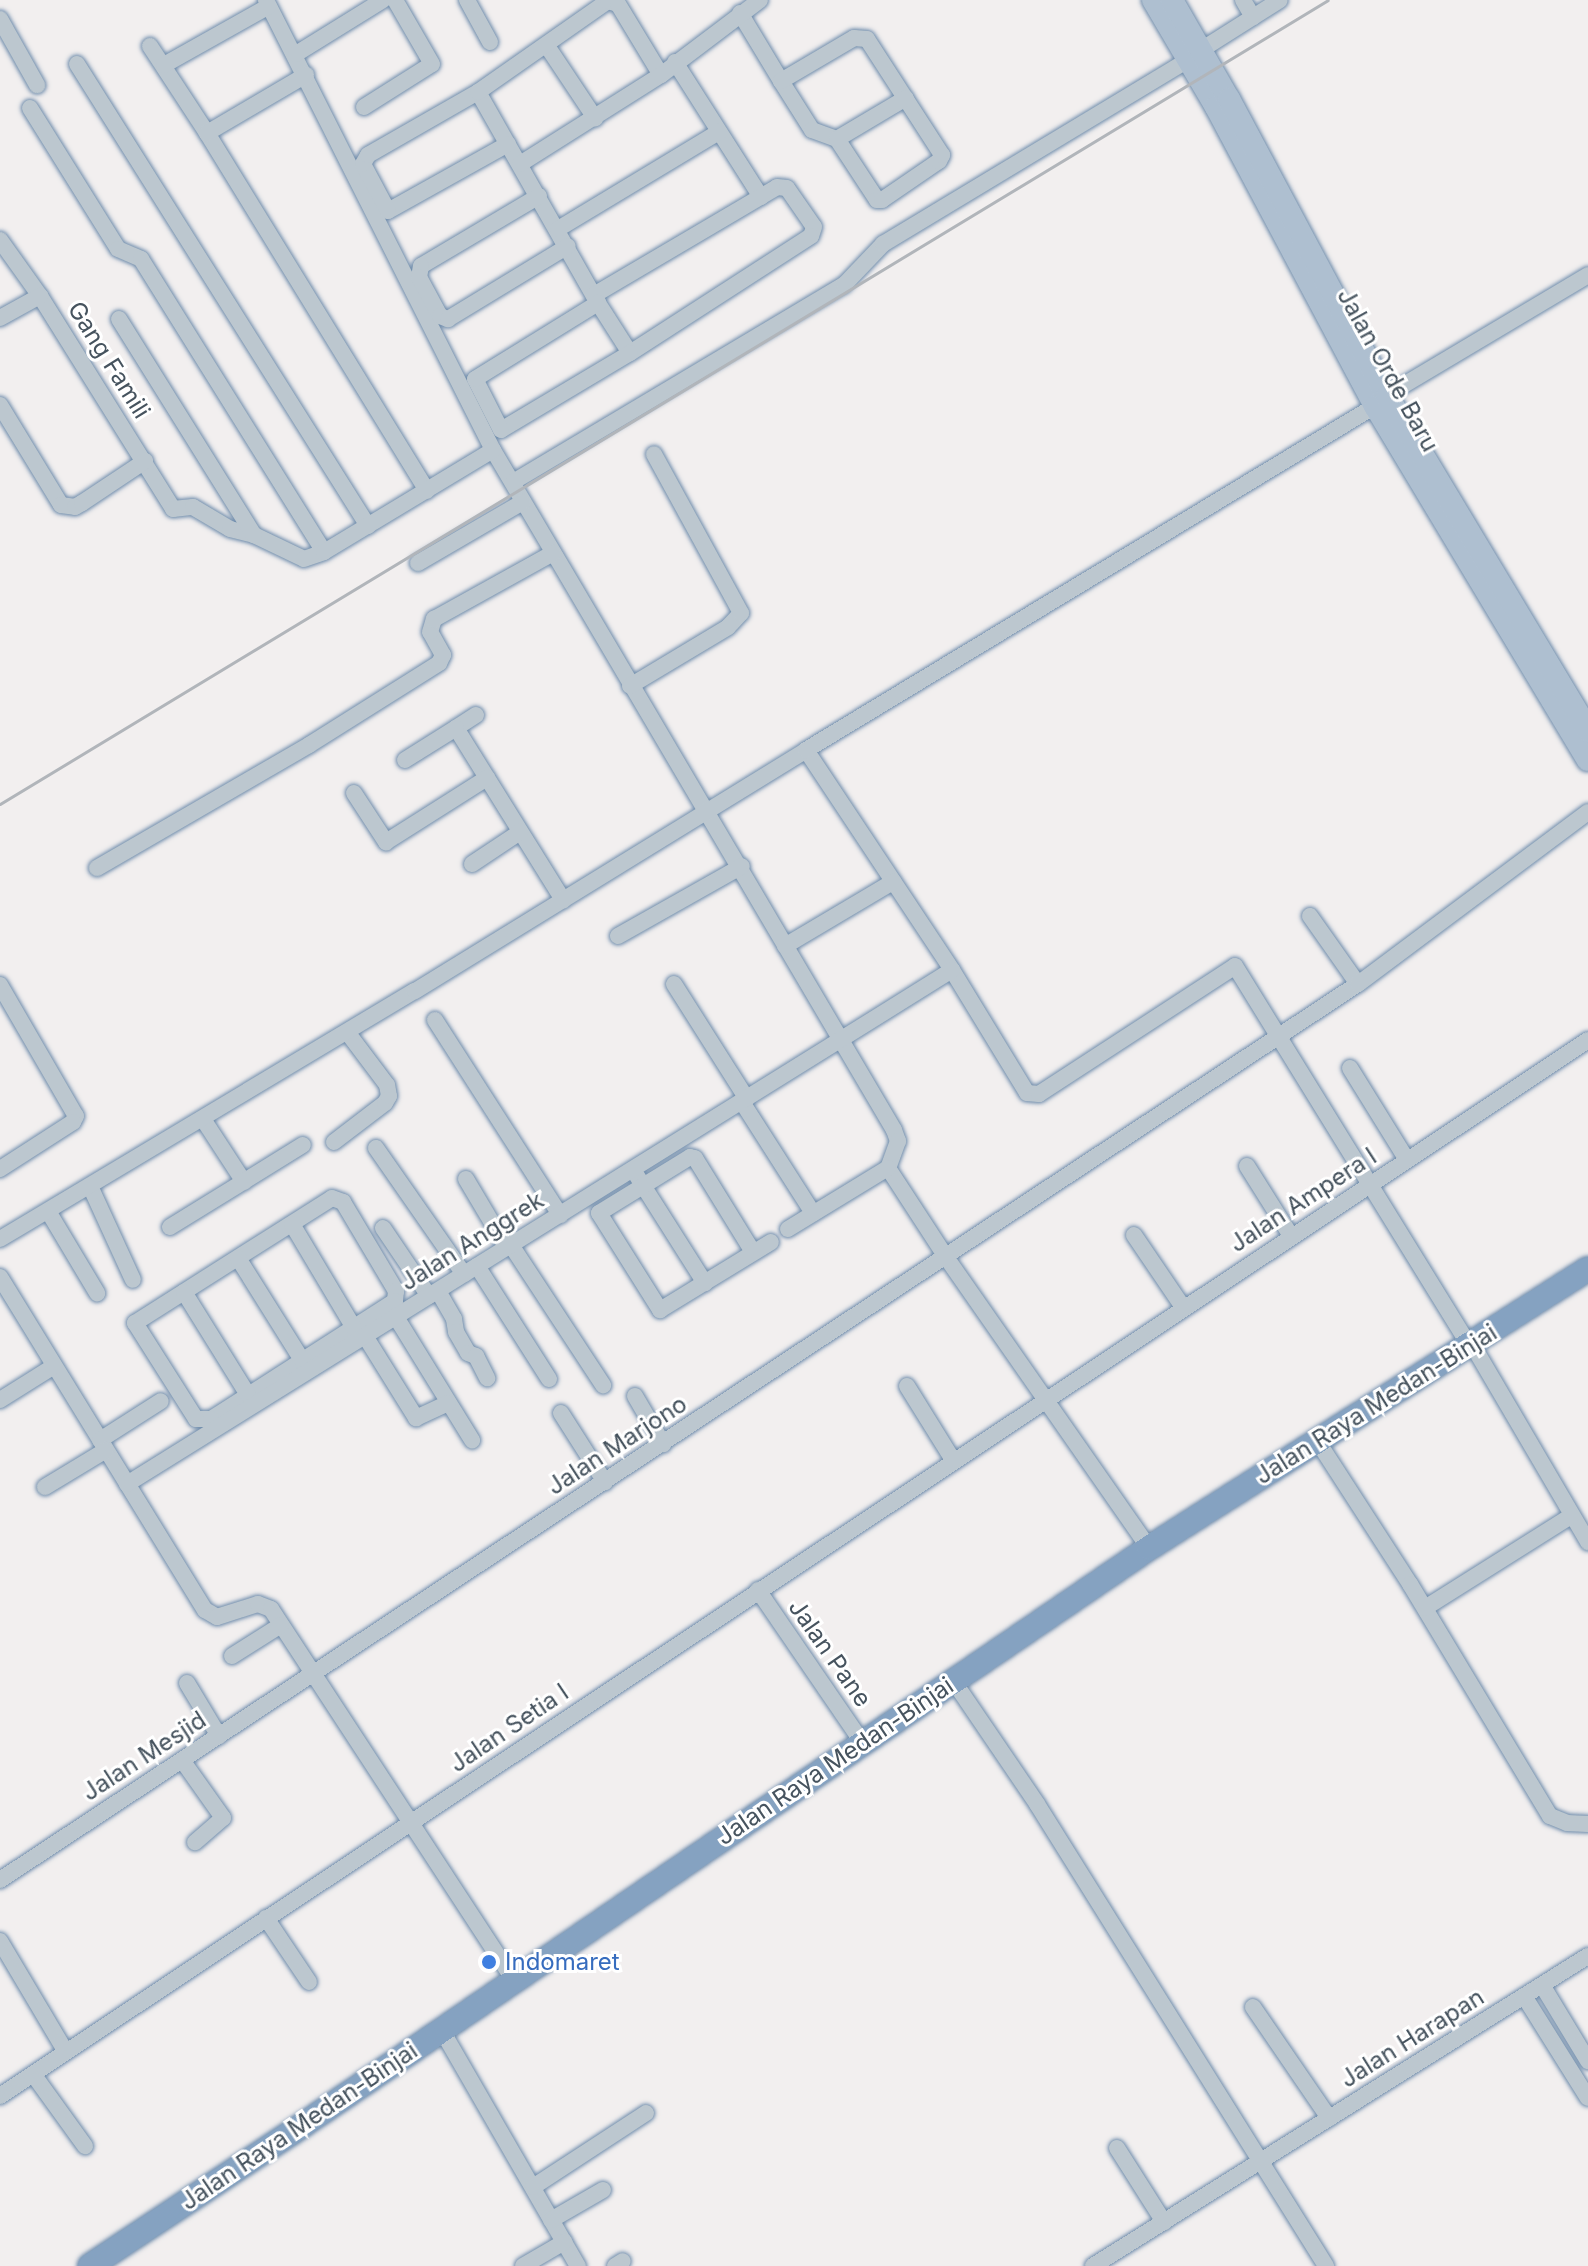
<!DOCTYPE html>
<style>
body{margin:0}
#map{position:relative;width:1588px;height:2266px;overflow:hidden;background:#f2efef;font-family:Inter,sans-serif}
div>[style]{position:absolute}
.roads{filter:drop-shadow(0 0 2px #708dac) drop-shadow(0 0 2px #708dac)}
.minor>*{height:16px;margin:-8px;padding:0 8px;transform-origin:8px;border-radius:8px;background:#bcc7cf}
.major>*{height:22px;margin:-11px;padding:0 11px;transform-origin:11px;border-radius:11px;background:#aebfd0}
.highway>*{height:24px;margin:-12px;padding:0 12px;transform-origin:12px;border-radius:12px;background:#85a2c1}
.rail>*{height:3px;margin:-1.5px;padding:0 1.5px;transform-origin:1.5px;border-radius:1.5px;background:#b1b5ba}
.dots>*{width:22px;height:22px;translate:-50% -50%;box-sizing:border-box;border:4px solid #fff;border-radius:50%}
span{translate:-50% -50%;white-space:nowrap;text-align:center;line-height:1.15;-webkit-text-stroke:6px #fff;paint-order:stroke}
.street-label{font-size:24px;color:#46535e}
.shop-label{font-size:24px;color:#366cbe}
.left{translate:0 -50%;text-align:left}
</style>
<div id="map">
<div class="roads">
<div class="minor">
<div style="left:266px;top:0;width:504px;rotate:63.23deg"></div>
<div style="left:493px;top:450px;width:789px;rotate:59.47deg"></div>
<div style="left:894px;top:1130px;width:12px;rotate:70deg"></div>
<div style="left:898px;top:1141px;width:29px;rotate:110deg"></div>
<div style="left:888px;top:1168px;width:106px;rotate:56.9deg"></div>
<div style="left:946px;top:1257px;width:355px;rotate:55.1deg"></div>
<div style="left:467px;top:0;width:48px;rotate:61.3deg"></div>
<div style="left:1243px;top:0;width:20px;rotate:60deg"></div>
<div style="left:740px;top:13px;width:79px;rotate:58.9deg"></div>
<div style="left:781px;top:81px;width:58px;rotate:57.7deg"></div>
<div style="left:812px;top:130px;width:27px;rotate:20deg"></div>
<div style="left:837px;top:139px;width:73px;rotate:56.7deg"></div>
<div style="left:877px;top:200px;width:5px"></div>
<div style="left:882px;top:200px;width:69px;rotate:-34.4deg"></div>
<div style="left:939px;top:161px;width:7px;rotate:-63deg"></div>
<div style="left:942px;top:155px;width:138px;rotate:-122.9deg"></div>
<div style="left:867px;top:39px;width:13px;rotate:-176deg"></div>
<div style="left:854px;top:38px;width:85px;rotate:149.5deg"></div>
<div style="left:0;top:19px;width:76px;rotate:60.7deg"></div>
<div style="left:150px;top:46px;width:104px;rotate:56.8deg"></div>
<div style="left:207px;top:133px;width:420px;rotate:58.4deg"></div>
<div style="left:547px;top:46px;width:87px;rotate:56.3deg"></div>
<div style="left:1201px;top:50px;width:93px;rotate:-32.3deg"></div>
<div style="left:296px;top:54px;width:102px;rotate:-31.8deg"></div>
<div style="left:675px;top:62px;width:160px;rotate:57.5deg"></div>
<div style="left:77px;top:64px;width:546px;rotate:57.79deg"></div>
<div style="left:164px;top:65px;width:120px;rotate:-29.3deg"></div>
<div style="left:478px;top:92px;width:243px;rotate:60.4deg"></div>
<div style="left:598px;top:303px;width:59px;rotate:57.4deg"></div>
<div style="left:364px;top:107px;width:80px;rotate:-32.3deg"></div>
<div style="left:432px;top:64px;width:74px;rotate:-120deg"></div>
<div style="left:30px;top:108px;width:166px;rotate:58deg"></div>
<div style="left:118px;top:249px;width:25px;rotate:23deg"></div>
<div style="left:141px;top:259px;width:345px;rotate:58deg"></div>
<div style="left:207px;top:133px;width:115px;rotate:-30.4deg"></div>
<div style="left:837px;top:139px;width:80px;rotate:-30.7deg"></div>
<div style="left:508px;top:144px;width:137px;rotate:150.8deg"></div>
<div style="left:388px;top:211px;width:53px;rotate:-118deg"></div>
<div style="left:363px;top:164px;width:10px;rotate:-61deg"></div>
<div style="left:368px;top:155px;width:127px;rotate:-29.8deg"></div>
<div style="left:478px;top:92px;width:159px;rotate:-35deg"></div>
<div style="left:608px;top:1px;width:10px;rotate:17deg"></div>
<div style="left:618px;top:4px;width:83px;rotate:58.8deg"></div>
<div style="left:520px;top:164px;width:167px;rotate:-32.3deg"></div>
<div style="left:661px;top:75px;width:124px;rotate:-37.1deg"></div>
<div style="left:539px;top:196px;width:137px;rotate:149.3deg"></div>
<div style="left:421px;top:266px;width:11px;rotate:100deg"></div>
<div style="left:419px;top:277px;width:44px;rotate:61.7deg"></div>
<div style="left:440px;top:316px;width:9px;rotate:21deg"></div>
<div style="left:448px;top:319px;width:140px;rotate:-31.3deg"></div>
<div style="left:558px;top:229px;width:188px;rotate:-31.1deg"></div>
<div style="left:0;top:240px;width:69px;rotate:54.5deg"></div>
<div style="left:40px;top:296px;width:251px;rotate:58deg"></div>
<div style="left:173px;top:509px;width:20px;rotate:-6deg"></div>
<div style="left:193px;top:507px;width:43px;rotate:30.7deg"></div>
<div style="left:230px;top:529px;width:25px;rotate:14deg"></div>
<div style="left:254px;top:535px;width:55px;rotate:25.6deg"></div>
<div style="left:304px;top:559px;width:21px;rotate:-19deg"></div>
<div style="left:324px;top:552px;width:197px;rotate:-31.1deg"></div>
<div style="left:594px;top:295px;width:212px;rotate:-30.5deg"></div>
<div style="left:777px;top:187px;width:10px;rotate:6deg"></div>
<div style="left:787px;top:188px;width:47px;rotate:55.3deg"></div>
<div style="left:814px;top:227px;width:9px;rotate:108deg"></div>
<div style="left:811px;top:236px;width:216px;rotate:147.1deg"></div>
<div style="left:630px;top:353px;width:150px;rotate:149.2deg"></div>
<div style="left:501px;top:430px;width:57px;rotate:-117deg"></div>
<div style="left:475px;top:379px;width:145px;rotate:-31.7deg"></div>
<div style="left:0;top:318px;width:46px;rotate:-28.8deg"></div>
<div style="left:119px;top:319px;width:255px;rotate:58deg"></div>
<div style="left:1387px;top:395px;width:234px;rotate:-30.8deg"></div>
<div style="left:0;top:405px;width:117px;rotate:58.6deg"></div>
<div style="left:61px;top:505px;width:14px;rotate:8deg"></div>
<div style="left:75px;top:507px;width:8px;rotate:-30deg"></div>
<div style="left:82px;top:503px;width:76px;rotate:-33.7deg"></div>
<div style="left:513px;top:482px;width:385px;rotate:-30.8deg"></div>
<div style="left:844px;top:285px;width:57px;rotate:-46.4deg"></div>
<div style="left:883px;top:244px;width:356px;rotate:-31.1deg"></div>
<div style="left:418px;top:563px;width:121px;rotate:-30.2deg"></div>
<div style="left:630px;top:686px;width:114px;rotate:-31deg"></div>
<div style="left:728px;top:627px;width:19px;rotate:-47deg"></div>
<div style="left:741px;top:613px;width:181px;rotate:-118.7deg"></div>
<div style="left:476px;top:715px;width:24px;rotate:147deg"></div>
<div style="left:456px;top:728px;width:203px;rotate:58.1deg"></div>
<div style="left:806px;top:750px;width:264px;rotate:56.4deg"></div>
<div style="left:952px;top:970px;width:144px;rotate:58.6deg"></div>
<div style="left:1027px;top:1093px;width:12px;rotate:5deg"></div>
<div style="left:1039px;top:1094px;width:234px;rotate:-33.1deg"></div>
<div style="left:1235px;top:966px;width:448px;rotate:58.3deg"></div>
<div style="left:405px;top:760px;width:60px;rotate:-32.1deg"></div>
<div style="left:354px;top:793px;width:59px;rotate:56.9deg"></div>
<div style="left:386px;top:842px;width:120px;rotate:-32.4deg"></div>
<div style="left:472px;top:864px;width:58px;rotate:-33.7deg"></div>
<div style="left:97px;top:868px;width:245px;rotate:-30.1deg"></div>
<div style="left:309px;top:745px;width:154px;rotate:-32.2deg"></div>
<div style="left:439px;top:663px;width:9px;rotate:-63deg"></div>
<div style="left:443px;top:655px;width:26px;rotate:-119deg"></div>
<div style="left:430px;top:632px;width:14px;rotate:-73deg"></div>
<div style="left:434px;top:619px;width:136px;rotate:-29deg"></div>
<div style="left:1310px;top:916px;width:83px;rotate:54.8deg"></div>
<div style="left:618px;top:936px;width:142px;rotate:-29.4deg"></div>
<div style="left:785px;top:946px;width:126px;rotate:-30.7deg"></div>
<div style="left:674px;top:984px;width:136px;rotate:57.6deg"></div>
<div style="left:0;top:985px;width:151px;rotate:59.9deg"></div>
<div style="left:76px;top:1116px;width:7px;rotate:117deg"></div>
<div style="left:73px;top:1122px;width:87px;rotate:147.2deg"></div>
<div style="left:435px;top:1020px;width:232px;rotate:57.3deg"></div>
<div style="left:1350px;top:1068px;width:108px;rotate:58.2deg"></div>
<div style="left:742px;top:1102px;width:132px;rotate:57.4deg"></div>
<div style="left:203px;top:1119px;width:75px;rotate:56.9deg"></div>
<div style="left:334px;top:1142px;width:64px;rotate:-37.4deg"></div>
<div style="left:385px;top:1103px;width:8px;rotate:-60deg"></div>
<div style="left:389px;top:1096px;width:11px;rotate:-100deg"></div>
<div style="left:387px;top:1085px;width:66px;rotate:-127deg"></div>
<div style="left:376px;top:1148px;width:154px;rotate:55.1deg"></div>
<div style="left:1247px;top:1166px;width:83px;rotate:57.8deg"></div>
<div style="left:637px;top:1176px;width:127px;rotate:57.6deg"></div>
<div style="left:466px;top:1179px;width:80px;rotate:59.3deg"></div>
<div style="left:90px;top:1186px;width:103px;rotate:65.4deg"></div>
<div style="left:332px;top:1198px;width:12px;rotate:20deg"></div>
<div style="left:343px;top:1202px;width:104px;rotate:59.2deg"></div>
<div style="left:396px;top:1291px;width:10px;rotate:96deg"></div>
<div style="left:395px;top:1301px;width:219px;rotate:147.3deg"></div>
<div style="left:211px;top:1419px;width:15px;rotate:180deg"></div>
<div style="left:196px;top:1419px;width:114px;rotate:-122.4deg"></div>
<div style="left:135px;top:1323px;width:233px;rotate:-32.4deg"></div>
<div style="left:48px;top:1211px;width:96px;rotate:59.1deg"></div>
<div style="left:292px;top:1224px;width:121px;rotate:59.2deg"></div>
<div style="left:170px;top:1227px;width:156px;rotate:-31.7deg"></div>
<div style="left:383px;top:1228px;width:82px;rotate:55.9deg"></div>
<div style="left:788px;top:1229px;width:117px;rotate:-31.4deg"></div>
<div style="left:1134px;top:1235px;width:87px;rotate:55.8deg"></div>
<div style="left:0;top:1239px;width:483px;rotate:-30.9deg"></div>
<div style="left:415px;top:991px;width:459px;rotate:-31.6deg"></div>
<div style="left:806px;top:750px;width:665px;rotate:-31.16deg"></div>
<div style="left:511px;top:1245px;width:168px;rotate:56.7deg"></div>
<div style="left:753px;top:1252px;width:110px;rotate:-121.7deg"></div>
<div style="left:695px;top:1158px;width:5px;rotate:-169deg"></div>
<div style="left:690px;top:1157px;width:107px;rotate:148.4deg"></div>
<div style="left:599px;top:1213px;width:115px;rotate:57.8deg"></div>
<div style="left:660px;top:1310px;width:130px;rotate:-31.5deg"></div>
<div style="left:238px;top:1258px;width:130px;rotate:57.9deg"></div>
<div style="left:477px;top:1266px;width:134px;rotate:57.5deg"></div>
<div style="left:0;top:1277px;width:391px;rotate:58.4deg"></div>
<div style="left:205px;top:1610px;width:14px;rotate:30deg"></div>
<div style="left:217px;top:1617px;width:43px;rotate:-17.6deg"></div>
<div style="left:258px;top:1604px;width:14px;rotate:21deg"></div>
<div style="left:271px;top:1609px;width:442px;rotate:56.8deg"></div>
<div style="left:438px;top:1291px;width:32px;rotate:60deg"></div>
<div style="left:454px;top:1319px;width:13px;rotate:81deg"></div>
<div style="left:456px;top:1332px;width:24px;rotate:60deg"></div>
<div style="left:468px;top:1353px;width:9px;rotate:21deg"></div>
<div style="left:476px;top:1356px;width:25px;rotate:63deg"></div>
<div style="left:184px;top:1292px;width:121px;rotate:58.1deg"></div>
<div style="left:396px;top:1317px;width:145px;rotate:58.3deg"></div>
<div style="left:365px;top:1336px;width:97px;rotate:58.1deg"></div>
<div style="left:416px;top:1418px;width:35px;rotate:-25deg"></div>
<div style="left:1479px;top:1356px;width:216px;rotate:59.6deg"></div>
<div style="left:907px;top:1386px;width:87px;rotate:58.1deg"></div>
<div style="left:635px;top:1396px;width:56px;rotate:59.7deg"></div>
<div style="left:0;top:1400px;width:64px;rotate:-32.2deg"></div>
<div style="left:561px;top:1413px;width:82px;rotate:57.5deg"></div>
<div style="left:100px;top:1440px;width:72px;rotate:-32.6deg"></div>
<div style="left:1322px;top:1448px;width:162px;rotate:57.1deg"></div>
<div style="left:1410px;top:1584px;width:271px;rotate:58.9deg"></div>
<div style="left:1550px;top:1816px;width:18px;rotate:22deg"></div>
<div style="left:1567px;top:1823px;width:21px;rotate:3deg"></div>
<div style="left:127px;top:1484px;width:972px;rotate:-31.92deg"></div>
<div style="left:45px;top:1487px;width:71px;rotate:-31.2deg"></div>
<div style="left:758px;top:1590px;width:184px;rotate:55.6deg"></div>
<div style="left:1425px;top:1608px;width:173px;rotate:-32.2deg"></div>
<div style="left:232px;top:1656px;width:58px;rotate:-32.3deg"></div>
<div style="left:187px;top:1683px;width:62px;rotate:58.9deg"></div>
<div style="left:961px;top:1692px;width:135px;rotate:55.8deg"></div>
<div style="left:1037px;top:1804px;width:545px;rotate:57.97deg"></div>
<div style="left:182px;top:1760px;width:71px;rotate:54.7deg"></div>
<div style="left:223px;top:1818px;width:37px;rotate:139deg"></div>
<div style="left:0;top:1880px;width:1627px;rotate:-33.42deg"></div>
<div style="left:1358px;top:984px;width:287px;rotate:-36.8deg"></div>
<div style="left:266px;top:1918px;width:77px;rotate:56.1deg"></div>
<div style="left:0;top:1941px;width:129px;rotate:59.3deg"></div>
<div style="left:1542px;top:1985px;width:89px;rotate:58.8deg"></div>
<div style="left:1524px;top:1996px;width:120px;rotate:57.9deg"></div>
<div style="left:1253px;top:2007px;width:135px;rotate:55.6deg"></div>
<div style="left:441px;top:2029px;width:274px;rotate:60deg"></div>
<div style="left:33px;top:2074px;width:89px;rotate:54.2deg"></div>
<div style="left:0;top:2096px;width:1907px;rotate:-33.62deg"></div>
<div style="left:1117px;top:2148px;width:88px;rotate:57.6deg"></div>
<div style="left:533px;top:2187px;width:135px;rotate:-33.2deg"></div>
<div style="left:551px;top:2220px;width:60px;rotate:-30deg"></div>
<div style="left:523px;top:2266px;width:48px;rotate:-30.3deg"></div>
<div style="left:615px;top:2266px;width:9px;rotate:-32deg"></div>
<div style="left:1093px;top:2266px;width:584px;rotate:-32.06deg"></div>
</div>
<div class="major">
<div style="left:1153px;top:0;width:124px;rotate:59.5deg"></div>
<div style="left:1216px;top:107px;width:339px;rotate:62deg"></div>
<div style="left:1375px;top:406px;width:413px;rotate:59deg"></div>
<div style="left:1172px;top:0;width:114px;rotate:60.1deg"></div>
<div style="left:1229px;top:99px;width:336px;rotate:61.9deg"></div>
<div style="left:1387px;top:395px;width:391px;rotate:59deg"></div>
</div>
<div class="highway">
<div style="left:90px;top:2266px;width:241px;rotate:-33.5deg"></div>
<div style="left:291px;top:2133px;width:1038px;rotate:-34.29deg"></div>
<div style="left:1149px;top:1548px;width:520px;rotate:-32.44deg"></div>
</div>
</div>
<div class="rail">
<div style="left:0;top:804px;width:1552px;rotate:-31.19deg"></div>
</div>
<div class="dots">
<div style="left:489px;top:1962px;background:#3f7fe0"></div>
</div>
<div class="street-label">
<span style="left:109px;top:360px;rotate:58deg">Gang Famili</span>
<span style="left:1388px;top:370px;rotate:61deg">Jalan Orde Baru</span>
<span style="left:1303px;top:1200px;rotate:-33deg">Jalan Ampera I</span>
<span style="left:472px;top:1241px;rotate:-32deg">Jalan Anggrek</span>
<span style="left:1376px;top:1404px;rotate:-32deg">Jalan Raya Medan-Binjai</span>
<span style="left:617px;top:1445px;rotate:-33deg">Jalan Marjono</span>
<span style="left:830px;top:1653px;rotate:55deg">Jalan Pane</span>
<span style="left:509px;top:1728px;rotate:-34deg">Jalan Setia I</span>
<span style="left:144px;top:1756px;rotate:-33deg">Jalan Mesjid</span>
<span style="left:835px;top:1761px;rotate:-34deg">Jalan Raya Medan-Binjai</span>
<span style="left:1412px;top:2038px;rotate:-32deg">Jalan Harapan</span>
<span style="left:299px;top:2126px;rotate:-34deg">Jalan Raya Medan-Binjai</span>
</div>
<div class="shop-label">
<span class="left" style="left:505px;top:1962px">Indomaret</span>
</div>
</div>
